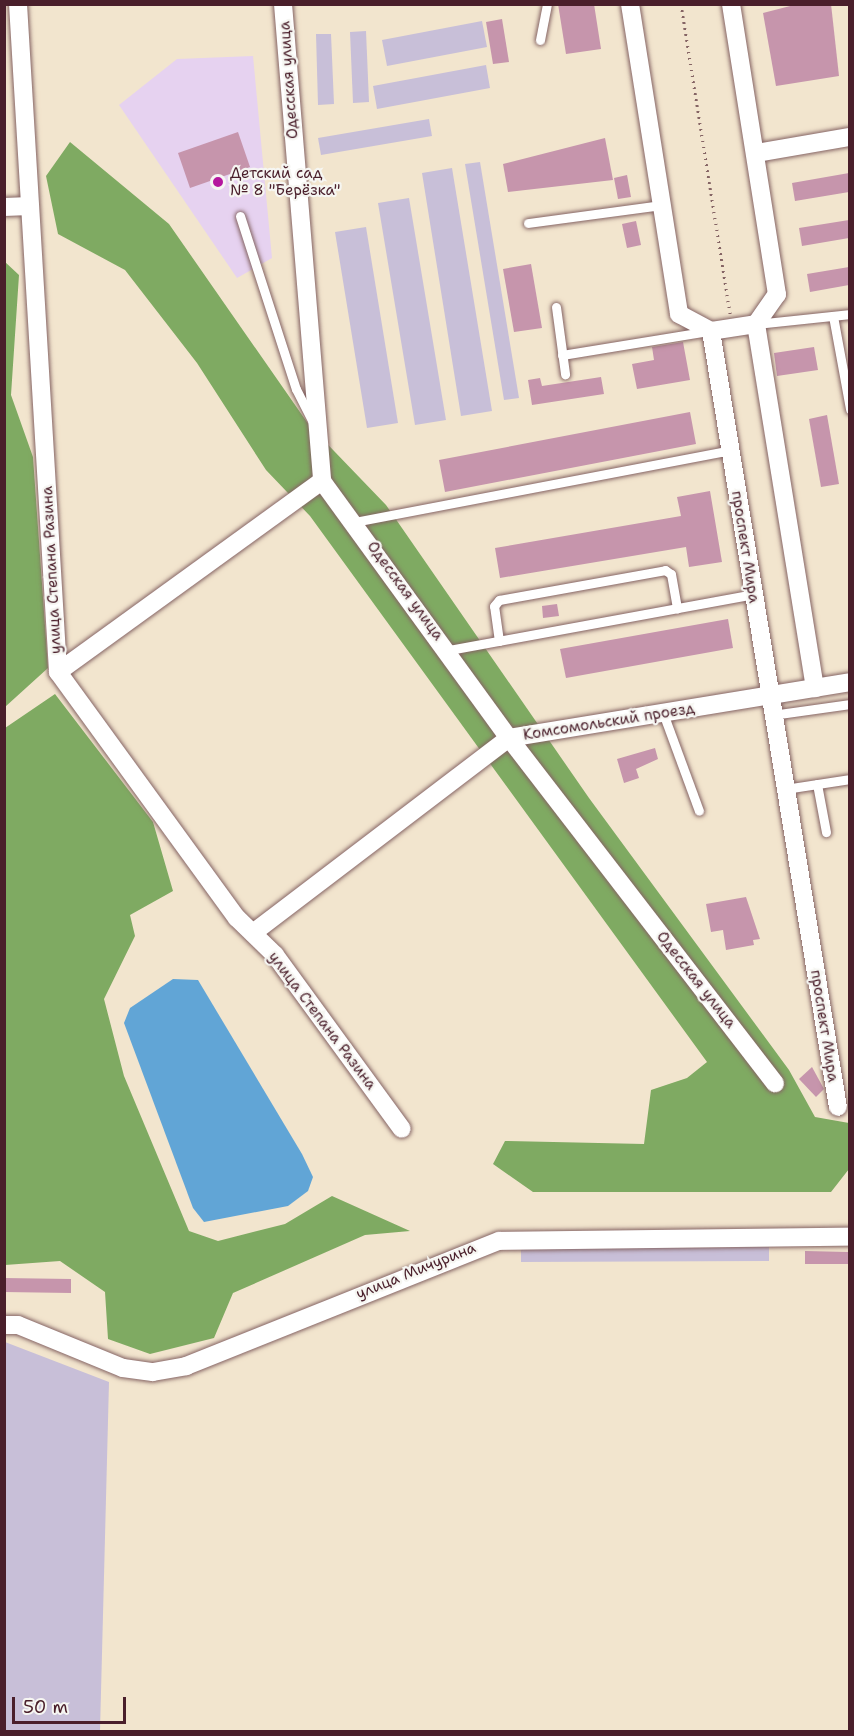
<!DOCTYPE html>
<meta charset="utf-8">
<style>
body{margin:0}
#map{position:relative;width:854px;height:1736px;overflow:hidden;background:#f2e5ce;font-family:"Shantell Sans",sans-serif}
div>[style]{position:absolute}
.built>*{inset:0;background:#e6d2f0}
.industrial>*{inset:0;background:#c8bfd8}
.forest>*{inset:0;background:#7faa62}
.water>*{inset:0;background:#61a5d6}
.building>*{inset:0;background:#c695ac}
.path>*{height:3px;margin-top:-1.5px;transform-origin:0;background:repeating-linear-gradient(90deg,#856464 0 1.5px,transparent 0 6px)}
.roads{filter:drop-shadow(0 0 2px #856464) drop-shadow(0 0 2px #856464)}
.lane>*{height:9px;margin:-4.5px;padding:0 4.5px;transform-origin:4.5px;border-radius:4.5px;background:#fff}
.street>*{height:18px;margin:-9px;padding:0 9px;transform-origin:9px;border-radius:9px;background:#fff}
.dots>*{width:16px;height:16px;translate:-50% -50%;box-sizing:border-box;border:3px solid #f6f6f2;border-radius:50%}
span{translate:-50% -50%;white-space:nowrap;text-align:center;line-height:1.15;-webkit-text-stroke:4.5px #f6f6f2;paint-order:stroke}
.street-label{font-size:15px;color:#4a1f2b}
.poi-label{font-size:15px;color:#4a1f2b}
.left{translate:0 -50%;text-align:left}
.frame{position:absolute;inset:0;border:6px solid #4a1f2b;pointer-events:none}
.scale{position:absolute;left:12px;top:1697px;width:114px;height:27px;box-sizing:border-box;border:3px solid #4a1f2b;border-top:0;padding-left:8px;font-size:18px;line-height:21px;white-space:nowrap;color:#4a1f2b;-webkit-text-stroke:4px #f6f6f2;paint-order:stroke}
</style>
<div id="map">
<div class="built">
<div style="clip-path:polygon(253px 56px,272px 258px,237px 278px,119px 105px,177px 59px)"></div>
</div>
<div class="industrial">
<div style="clip-path:polygon(482px 21px,487px 47px,387px 66px,382px 40px)"></div>
<div style="clip-path:polygon(366px 31px,369px 102px,353px 103px,350px 32px)"></div>
<div style="clip-path:polygon(316px 34px,331px 34px,334px 104px,318px 105px)"></div>
<div style="clip-path:polygon(486px 65px,490px 88px,377px 109px,373px 86px)"></div>
<div style="clip-path:polygon(429px 119px,432px 136px,321px 155px,318px 138px)"></div>
<div style="clip-path:polygon(480px 162px,519px 398px,504px 400px,465px 164px)"></div>
<div style="clip-path:polygon(452px 168px,492px 411px,461px 416px,422px 173px)"></div>
<div style="clip-path:polygon(409px 198px,446px 420px,415px 425px,378px 203px)"></div>
<div style="clip-path:polygon(366px 227px,398px 423px,367px 428px,335px 232px)"></div>
<div style="clip-path:polygon(769px 1247px,769px 1261px,521px 1262px,521px 1249px)"></div>
<div style="clip-path:polygon(5px 1342px,109px 1382px,100px 1731px,5px 1731px)"></div>
</div>
<div class="forest">
<div style="clip-path:polygon(70px 142px,169px 224px,309px 425px,386px 505px,589px 798px,789px 1070px,815px 1117px,849px 1123px,849px 1169px,831px 1192px,533px 1192px,493px 1164px,505px 1141px,644px 1144px,651px 1090px,687px 1078px,707px 1062px,310px 516px,266px 470px,197px 363px,125px 270px,58px 234px,46px 176px)"></div>
<div style="clip-path:polygon(4px 261px,19px 275px,11px 395px,33px 457px,48px 668px,5px 707px)"></div>
<div style="clip-path:polygon(55px 694px,153px 822px,173px 891px,130px 915px,135px 936px,104px 999px,124px 1076px,189px 1231px,218px 1241px,285px 1224px,332px 1196px,410px 1231px,365px 1235px,233px 1293px,214px 1338px,150px 1354px,108px 1339px,105px 1292px,60px 1261px,5px 1265px,5px 728px)"></div>
</div>
<div class="water">
<div style="clip-path:polygon(173px 979px,198px 980px,302px 1154px,313px 1177px,308px 1191px,288px 1206px,204px 1222px,193px 1208px,124px 1023px,130px 1008px)"></div>
</div>
<div class="building">
<div style="clip-path:polygon(558px 4px,594px 4px,601px 49px,566px 54px)"></div>
<div style="clip-path:polygon(798px 4px,831px 4px,839px 76px,776px 86px,763px 13px)"></div>
<div style="clip-path:polygon(502px 19px,509px 62px,493px 64px,486px 22px)"></div>
<div style="clip-path:polygon(238px 132px,250px 167px,190px 188px,178px 153px)"></div>
<div style="clip-path:polygon(605px 138px,613px 180px,508px 192px,503px 164px)"></div>
<div style="clip-path:polygon(849px 173px,849px 192px,795px 201px,792px 183px)"></div>
<div style="clip-path:polygon(627px 175px,631px 197px,618px 199px,614px 178px)"></div>
<div style="clip-path:polygon(849px 220px,849px 238px,802px 246px,799px 228px)"></div>
<div style="clip-path:polygon(636px 221px,641px 245px,627px 248px,622px 224px)"></div>
<div style="clip-path:polygon(531px 264px,542px 328px,514px 332px,503px 269px)"></div>
<div style="clip-path:polygon(849px 267px,849px 285px,810px 292px,807px 274px)"></div>
<div style="clip-path:polygon(683px 342px,690px 380px,637px 389px,632px 364px,654px 360px,652px 347px)"></div>
<div style="clip-path:polygon(814px 347px,818px 370px,777px 376px,774px 353px)"></div>
<div style="clip-path:polygon(601px 377px,604px 394px,532px 405px,528px 380px,540px 378px,542px 386px)"></div>
<div style="clip-path:polygon(690px 412px,696px 444px,445px 492px,439px 460px)"></div>
<div style="clip-path:polygon(827px 415px,839px 484px,821px 487px,809px 419px)"></div>
<div style="clip-path:polygon(710px 491px,722px 562px,689px 567px,686px 547px,500px 578px,495px 548px,681px 516px,677px 497px)"></div>
<div style="clip-path:polygon(557px 604px,559px 616px,543px 618px,542px 606px)"></div>
<div style="clip-path:polygon(728px 619px,733px 648px,566px 678px,560px 649px)"></div>
<div style="clip-path:polygon(655px 748px,658px 759px,636px 769px,639px 778px,624px 783px,617px 759px)"></div>
<div style="clip-path:polygon(746px 897px,760px 939px,753px 940px,754px 945px,726px 950px,723px 930px,711px 932px,706px 904px)"></div>
<div style="clip-path:polygon(812px 1067px,824px 1089px,816px 1097px,799px 1079px)"></div>
<div style="clip-path:polygon(805px 1251px,849px 1252px,849px 1264px,805px 1264px)"></div>
<div style="clip-path:polygon(4px 1278px,71px 1279px,71px 1293px,4px 1292px)"></div>
</div>
<div class="path">
<div style="left:681px;top:4px;width:314px;rotate:81deg"></div>
</div>
<div class="roads">
<div class="lane">
<div style="left:540px;top:40px;width:37px;rotate:-79deg"></div>
<div style="left:240px;top:216px;width:182px;rotate:72.1deg"></div>
<div style="left:296px;top:389px;width:35px;rotate:63deg"></div>
<div style="left:528px;top:223px;width:134px;rotate:-7.7deg"></div>
<div style="left:556px;top:307px;width:68px;rotate:82.3deg"></div>
<div style="left:833px;top:316px;width:95px;rotate:79.6deg"></div>
<div style="left:756px;top:324px;width:95px;rotate:-6.1deg"></div>
<div style="left:562px;top:355px;width:148px;rotate:-9.3deg"></div>
<div style="left:354px;top:522px;width:383px;rotate:-10.8deg"></div>
<div style="left:499px;top:641px;width:35px;rotate:-98deg"></div>
<div style="left:494px;top:606px;width:8px;rotate:-50deg"></div>
<div style="left:499px;top:600px;width:169px;rotate:-10.2deg"></div>
<div style="left:665px;top:570px;width:7px;rotate:34deg"></div>
<div style="left:671px;top:574px;width:35px;rotate:80deg"></div>
<div style="left:449px;top:650px;width:309px;rotate:-10.4deg"></div>
<div style="left:663px;top:713px;width:104px;rotate:69.8deg"></div>
<div style="left:772px;top:715px;width:79px;rotate:-8deg"></div>
<div style="left:817px;top:784px;width:49px;rotate:79.4deg"></div>
<div style="left:785px;top:789px;width:66px;rotate:-8.7deg"></div>
</div>
<div class="street">
<div style="left:18px;top:4px;width:669px;rotate:86.57deg"></div>
<div style="left:58px;top:672px;width:304px;rotate:54deg"></div>
<div style="left:237px;top:918px;width:53px;rotate:44.2deg"></div>
<div style="left:275px;top:955px;width:215px;rotate:53.9deg"></div>
<div style="left:283px;top:4px;width:479px;rotate:85.3deg"></div>
<div style="left:322px;top:481px;width:318px;rotate:54deg"></div>
<div style="left:509px;top:738px;width:436px;rotate:52.4deg"></div>
<div style="left:630px;top:4px;width:314px;rotate:81deg"></div>
<div style="left:679px;top:314px;width:36px;rotate:28deg"></div>
<div style="left:711px;top:331px;width:786px;rotate:80.71deg"></div>
<div style="left:731px;top:4px;width:294px;rotate:81deg"></div>
<div style="left:777px;top:294px;width:37px;rotate:125deg"></div>
<div style="left:756px;top:324px;width:369px;rotate:80.8deg"></div>
<div style="left:756px;top:153px;width:95px;rotate:-9.7deg"></div>
<div style="left:4px;top:207px;width:26px;rotate:-2deg"></div>
<div style="left:711px;top:331px;width:46px;rotate:-8.8deg"></div>
<div style="left:58px;top:672px;width:326px;rotate:-35.9deg"></div>
<div style="left:253px;top:933px;width:322px;rotate:-37.3deg"></div>
<div style="left:509px;top:738px;width:346px;rotate:-9.3deg"></div>
<div style="left:4px;top:1325px;width:14px"></div>
<div style="left:18px;top:1325px;width:113px;rotate:22.3deg"></div>
<div style="left:123px;top:1368px;width:30px;rotate:8deg"></div>
<div style="left:153px;top:1372px;width:34px;rotate:-10deg"></div>
<div style="left:186px;top:1366px;width:337px;rotate:-21.8deg"></div>
<div style="left:499px;top:1241px;width:351px;rotate:-0.7deg"></div>
</div>
</div>
<div class="dots">
<div style="left:218px;top:182px;background:#b5179e"></div>
</div>
<div class="street-label">
<span style="left:289px;top:80px;rotate:-94deg">Одесская улица</span>
<span style="left:745px;top:547px;rotate:81deg">проспект Мира</span>
<span style="left:52px;top:570px;rotate:-93deg">улица Степана Разина</span>
<span style="left:405px;top:591px;rotate:54deg">Одесская улица</span>
<span style="left:609px;top:722px;rotate:-9deg">Комсомольский проезд</span>
<span style="left:696px;top:980px;rotate:52deg">Одесская улица</span>
<span style="left:322px;top:1021px;rotate:53deg">улица Степана Разина</span>
<span style="left:824px;top:1026px;rotate:81deg">проспект Мира</span>
<span style="left:416px;top:1271px;rotate:-22deg">улица Мичурина</span>
</div>
<div class="poi-label">
<span class="left" style="left:230px;top:182px">Детский сад<br>№ 8 "Берёзка"</span>
</div>
<div class="frame"></div>
<div class="scale">50 m</div>
</div>
